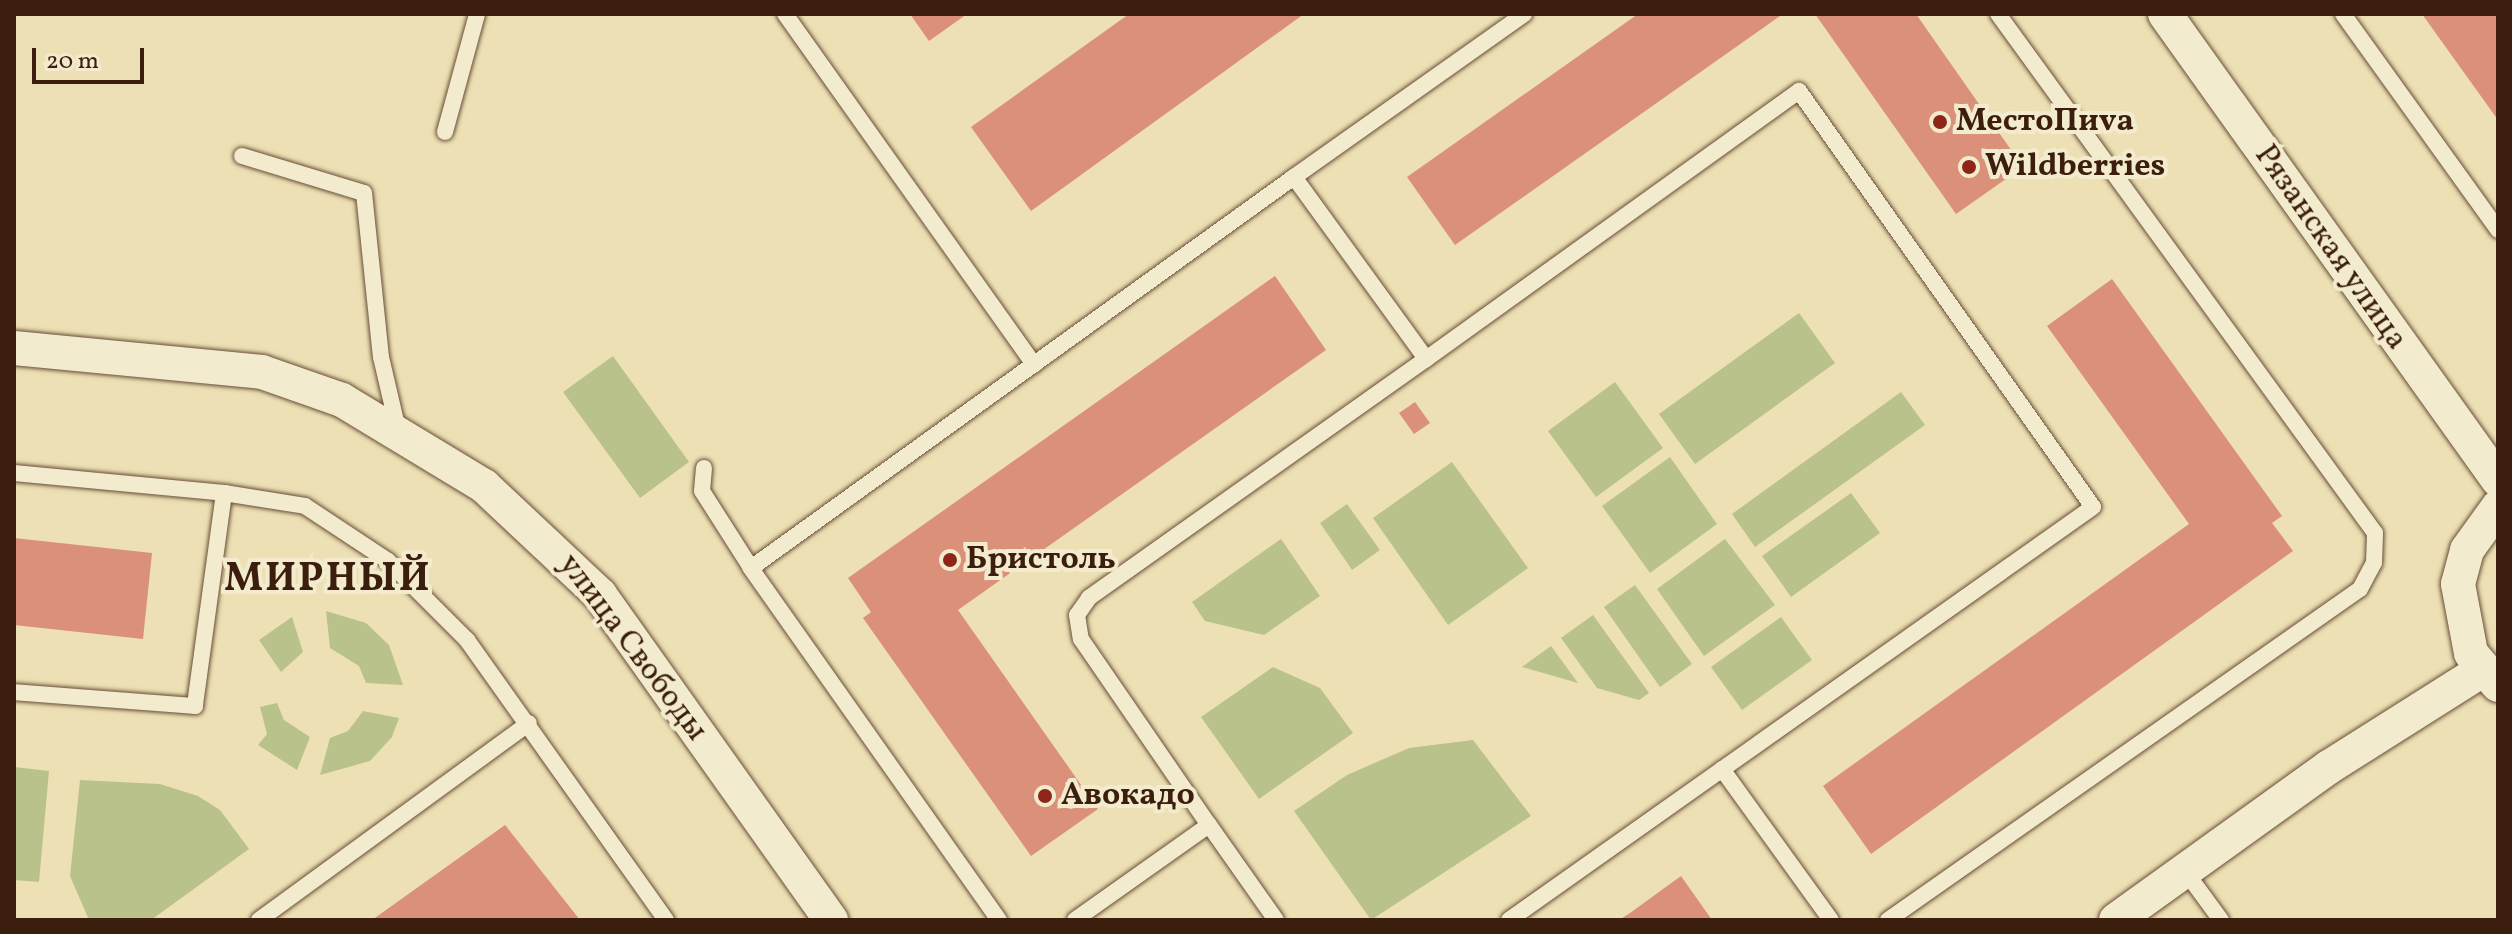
<!DOCTYPE html>
<meta charset="utf-8">
<style>
body{margin:0}
#map{position:relative;width:2512px;height:934px;overflow:hidden;background:#ede0b4;font-family:Vollkorn,serif}
div>[style]{position:absolute}
.green>*{inset:0;background:#bac28c}
.building>*{inset:0;background:#da9079}
.roads{filter:drop-shadow(0 0 2px #684e37) drop-shadow(0 0 2px #684e37)}
.service>*{height:16px;margin:-8px;padding:0 8px;transform-origin:8px;border-radius:8px;background:#f3ebce}
.minor>*{height:34px;margin:-17px;padding:0 17px;transform-origin:17px;border-radius:17px;background:#f3ebce}
.dots>*{width:22px;height:22px;translate:-50% -50%;box-sizing:border-box;border:4px solid #f3ebce;border-radius:50%}
span{translate:-50% -50%;white-space:nowrap;text-align:center;line-height:1.15;-webkit-text-stroke:8px #f3ebce;paint-order:stroke}
.poi-label{font-size:32px;color:#3b1e0d;font-weight:700}
.left{translate:0 -50%;text-align:left}
.street-label{font-size:32px;color:#3b1e0d}
.district-label{font-size:40px;color:#3b1e0d;font-weight:700;letter-spacing:2px}
.frame{position:absolute;inset:0;border:16px solid #3b1e0d;pointer-events:none}
.scale{position:absolute;left:32px;top:48px;width:112px;height:36px;box-sizing:border-box;border:4px solid #3b1e0d;border-top:0;padding-left:10px;font-size:24px;line-height:28px;white-space:nowrap;color:#3b1e0d;-webkit-text-stroke:6px #f3ebce;paint-order:stroke}
</style>
<div id="map">
<div class="green">
<div style="clip-path:polygon(1799px 313px,1835px 363px,1695px 464px,1659px 414px)"></div>
<div style="clip-path:polygon(613px 356px,689px 462px,640px 498px,563px 392px)"></div>
<div style="clip-path:polygon(1615px 382px,1663px 448px,1596px 497px,1548px 431px)"></div>
<div style="clip-path:polygon(1901px 392px,1925px 425px,1755px 547px,1732px 514px)"></div>
<div style="clip-path:polygon(1670px 457px,1717px 524px,1650px 573px,1602px 506px)"></div>
<div style="clip-path:polygon(1452px 462px,1528px 568px,1448px 625px,1373px 518px)"></div>
<div style="clip-path:polygon(1851px 493px,1880px 533px,1791px 597px,1762px 556px)"></div>
<div style="clip-path:polygon(1347px 504px,1380px 550px,1352px 570px,1320px 523px)"></div>
<div style="clip-path:polygon(1281px 539px,1320px 596px,1264px 635px,1205px 621px,1192px 602px)"></div>
<div style="clip-path:polygon(1725px 539px,1775px 605px,1704px 656px,1657px 589px)"></div>
<div style="clip-path:polygon(1635px 585px,1692px 664px,1660px 687px,1604px 607px)"></div>
<div style="clip-path:polygon(326px 611px,366px 623px,389px 645px,403px 685px,366px 683px,359px 666px,330px 648px)"></div>
<div style="clip-path:polygon(1593px 615px,1649px 693px,1639px 700px,1597px 688px,1561px 638px)"></div>
<div style="clip-path:polygon(292px 617px,303px 652px,281px 672px,259px 640px)"></div>
<div style="clip-path:polygon(1781px 617px,1812px 660px,1742px 710px,1711px 667px)"></div>
<div style="clip-path:polygon(1551px 646px,1578px 683px,1522px 667px)"></div>
<div style="clip-path:polygon(1273px 667px,1320px 688px,1353px 733px,1259px 799px,1201px 717px)"></div>
<div style="clip-path:polygon(277px 703px,284px 720px,310px 737px,297px 770px,258px 745px,267px 734px,260px 707px)"></div>
<div style="clip-path:polygon(363px 711px,399px 718px,392px 737px,370px 761px,320px 775px,330px 738px,348px 731px)"></div>
<div style="clip-path:polygon(1473px 740px,1531px 816px,1371px 920px,1294px 811px,1347px 775px,1409px 748px)"></div>
<div style="clip-path:polygon(14px 767px,49px 771px,39px 882px,14px 880px)"></div>
<div style="clip-path:polygon(80px 780px,160px 784px,198px 796px,220px 810px,249px 849px,151px 920px,89px 920px,70px 876px)"></div>
</div>
<div class="building">
<div style="clip-path:polygon(910px 14px,967px 14px,929px 41px)"></div>
<div style="clip-path:polygon(1129px 14px,1304px 14px,1031px 211px,971px 127px)"></div>
<div style="clip-path:polygon(1638px 14px,1783px 14px,1455px 245px,1407px 177px)"></div>
<div style="clip-path:polygon(1815px 14px,1916px 14px,2023px 167px,1956px 214px)"></div>
<div style="clip-path:polygon(2422px 14px,2498px 14px,2498px 120px)"></div>
<div style="clip-path:polygon(1275px 276px,1326px 350px,958px 610px,1098px 809px,1031px 856px,863px 618px,871px 612px,848px 578px)"></div>
<div style="clip-path:polygon(2112px 279px,2282px 516px,2272px 523px,2293px 551px,1871px 854px,1823px 786px,2189px 524px,2047px 326px)"></div>
<div style="clip-path:polygon(1415px 402px,1430px 423px,1414px 434px,1399px 413px)"></div>
<div style="clip-path:polygon(14px 538px,152px 553px,143px 639px,14px 625px)"></div>
<div style="clip-path:polygon(505px 825px,580px 920px,372px 920px)"></div>
<div style="clip-path:polygon(1681px 876px,1712px 920px,1619px 920px,1630px 913px)"></div>
</div>
<div class="roads">
<div class="service">
<div style="left:785px;top:14px;width:430px;rotate:54.6deg"></div>
<div style="left:2343px;top:14px;width:266px;rotate:54.3deg"></div>
<div style="left:445px;top:132px;width:122px;rotate:-74.8deg"></div>
<div style="left:242px;top:156px;width:127px;rotate:16.9deg"></div>
<div style="left:364px;top:193px;width:165px;rotate:84.1deg"></div>
<div style="left:381px;top:357px;width:75px;rotate:76.9deg"></div>
<div style="left:1294px;top:177px;width:282px;rotate:-35.3deg"></div>
<div style="left:1426px;top:359px;width:459px;rotate:-35.7deg"></div>
<div style="left:1799px;top:91px;width:509px;rotate:54.75deg"></div>
<div style="left:2093px;top:507px;width:715px;rotate:144.73deg"></div>
<div style="left:704px;top:468px;width:23px;rotate:95deg"></div>
<div style="left:702px;top:491px;width:91px;rotate:57.5deg"></div>
<div style="left:14px;top:473px;width:211px;rotate:5.4deg"></div>
<div style="left:224px;top:493px;width:215px;rotate:97.8deg"></div>
<div style="left:195px;top:706px;width:182px;rotate:-175.6deg"></div>
<div style="left:224px;top:493px;width:82px;rotate:9.1deg"></div>
<div style="left:305px;top:506px;width:100px;rotate:33.5deg"></div>
<div style="left:388px;top:561px;width:112px;rotate:45deg"></div>
<div style="left:467px;top:640px;width:344px;rotate:54.6deg"></div>
<div style="left:1722px;top:769px;width:186px;rotate:54.2deg"></div>
<div style="left:1209px;top:825px;width:116px;rotate:54.8deg"></div>
<div style="left:2185px;top:871px;width:61px;rotate:53.7deg"></div>
<div style="left:259px;top:920px;width:334px;rotate:-36.1deg"></div>
<div style="left:999px;top:920px;width:431px;rotate:-125.2deg"></div>
<div style="left:751px;top:568px;width:669px;rotate:-35.76deg"></div>
<div style="left:1294px;top:177px;width:225px;rotate:54deg"></div>
<div style="left:1426px;top:359px;width:413px;rotate:144.7deg"></div>
<div style="left:1089px;top:598px;width:21px;rotate:125deg"></div>
<div style="left:1077px;top:615px;width:24px;rotate:81deg"></div>
<div style="left:1081px;top:639px;width:226px;rotate:55.5deg"></div>
<div style="left:1209px;top:825px;width:164px;rotate:144.7deg"></div>
<div style="left:1888px;top:920px;width:576px;rotate:-35.04deg"></div>
<div style="left:2360px;top:589px;width:30px;rotate:-62deg"></div>
<div style="left:2374px;top:563px;width:30px;rotate:-88deg"></div>
<div style="left:2375px;top:533px;width:641px;rotate:-125.99deg"></div>
</div>
<div class="minor">
<div style="left:2165px;top:14px;width:573px;rotate:54.45deg"></div>
<div style="left:14px;top:348px;width:249px;rotate:5.5deg"></div>
<div style="left:262px;top:372px;width:85px;rotate:19.3deg"></div>
<div style="left:342px;top:400px;width:166px;rotate:31.2deg"></div>
<div style="left:484px;top:486px;width:159px;rotate:43.2deg"></div>
<div style="left:600px;top:595px;width:399px;rotate:54.6deg"></div>
<div style="left:2498px;top:685px;width:42px;rotate:-130.2deg"></div>
<div style="left:2471px;top:653px;width:70px;rotate:-100.7deg"></div>
<div style="left:2458px;top:584px;width:35px;rotate:-75deg"></div>
<div style="left:2467px;top:550px;width:53px;rotate:-54.2deg"></div>
<div style="left:2116px;top:920px;width:262px;rotate:-35.7deg"></div>
<div style="left:2329px;top:767px;width:183px;rotate:-32.3deg"></div>
</div>
</div>
<div class="dots">
<div style="left:1940px;top:122px;background:#8f2418"></div>
<div style="left:1969px;top:167px;background:#8f2418"></div>
<div style="left:950px;top:560px;background:#8f2418"></div>
<div style="left:1045px;top:796px;background:#8f2418"></div>
</div>
<div class="poi-label">
<span class="left" style="left:1956px;top:122px">МестоПиvа</span>
<span class="left" style="left:1985px;top:167px">Wildberries</span>
<span class="left" style="left:966px;top:560px">Бристоль</span>
<span class="left" style="left:1061px;top:796px">Авокадо</span>
</div>
<div class="street-label">
<span style="left:2330px;top:248px;rotate:55deg">Рязанская улица</span>
<span style="left:632px;top:648px;rotate:53deg">улица Свободы</span>
</div>
<div class="district-label">
<span style="left:328px;top:580px">МИРНЫЙ</span>
</div>
<div class="frame"></div>
<div class="scale">20 m</div>
</div>
